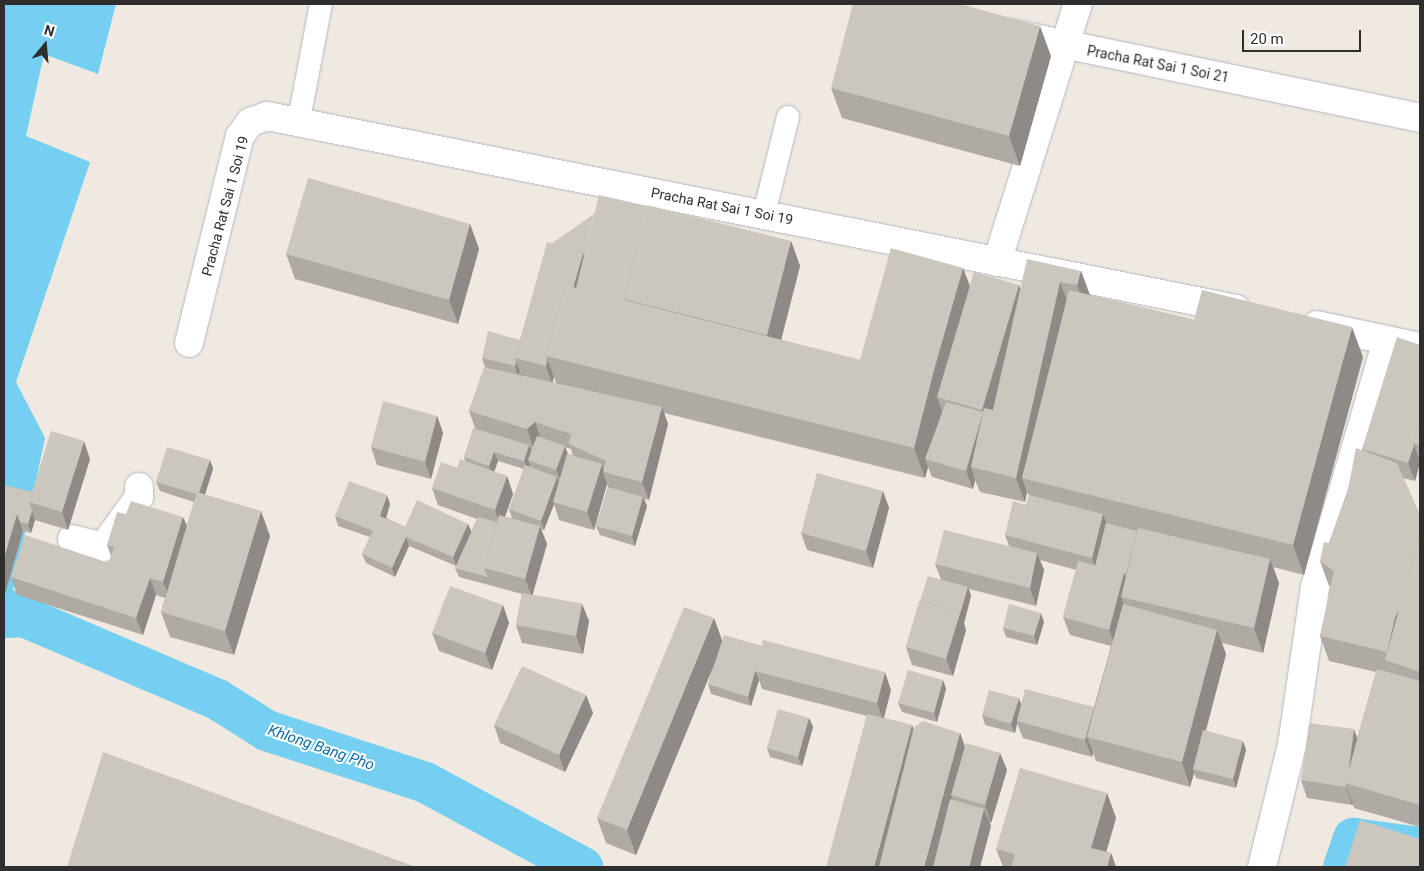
<!DOCTYPE html>
<style>
body{margin:0}
#map{position:relative;width:1424px;height:871px;overflow:hidden;background:#efe9e1;font-family:Roboto,sans-serif}
div>[style]{position:absolute}
.water>*{inset:0;background:#75cff0}
.canal>*{height:41px;margin:-20.5px;padding:0 20.5px;transform-origin:20.5px;border-radius:20.5px;background:#75cff0}
.roads{filter:drop-shadow(0 0 1px #b4b7c1) drop-shadow(0 0 1px #b4b7c1)}
.service>*{height:22px;margin:-11px;padding:0 11px;transform-origin:11px;border-radius:11px;background:#fff}
.minor>*{height:28px;margin:-14px;padding:0 14px;transform-origin:14px;border-radius:14px;background:#fff}
.wall>*{inset:0;background:#afaba4}
.shaded-wall>*{inset:0;background:#8e8b86}
.building>*{inset:0;background:#cbc7bf}
span{translate:-50% -50%;white-space:nowrap;text-align:center;line-height:1.15;-webkit-text-stroke:4px #fff;paint-order:stroke}
.street-label{font-size:14px;color:#2e2e2e}
.water-label{font-size:15px;color:#0d6fa3;font-style:italic}
.frame{position:absolute;inset:0;border:5px solid #2e2e2e;pointer-events:none}
.north{position:absolute;left:20px;top:20px;width:50px;height:50px;-webkit-text-stroke:4px #fff;paint-order:stroke;rotate:17deg;font-size:14px;font-weight:700;line-height:20px;text-align:center;color:#2e2e2e}
.north::after{content:'';display:block;margin:auto;width:18px;height:22px;background:#2e2e2e;clip-path:polygon(50% 0,100% 100%,50% 72%,0 100%)}
.scale{position:absolute;left:1242px;top:30px;width:119px;height:22px;box-sizing:border-box;border:2px solid #2e2e2e;border-top:0;padding-left:6px;font-size:15px;line-height:18px;white-space:nowrap;color:#2e2e2e;-webkit-text-stroke:4px #fff;paint-order:stroke}
</style>
<div id="map">
<div class="water">
<div style="clip-path:polygon(4px 4px,116px 4px,98px 74px,44px 54px,26px 136px,90px 162px,16px 382px,45px 438px,9px 609px,34px 637px,4px 638px)"></div>
</div>
<div class="canal">
<div style="left:4px;top:608px;width:232px;rotate:23.1deg"></div>
<div style="left:217px;top:699px;width:58px;rotate:32.3deg"></div>
<div style="left:266px;top:730px;width:167px;rotate:18.1deg"></div>
<div style="left:425px;top:782px;width:179px;rotate:28.4deg"></div>
<div style="left:1343px;top:867px;width:31px;rotate:-71deg"></div>
<div style="left:1353px;top:838px;width:68px;rotate:7.7deg"></div>
</div>
<div class="roads">
<div class="service">
<div style="left:299px;top:120px;width:118px;rotate:-79.3deg"></div>
<div style="left:764px;top:214px;width:100px;rotate:-76.1deg"></div>
</div>
<div class="minor">
<div style="left:1010px;top:33px;width:419px;rotate:11.7deg"></div>
<div style="left:997px;top:262px;width:270px;rotate:-72.6deg"></div>
<div style="left:1317px;top:325px;width:105px;rotate:12.1deg"></div>
<div style="left:189px;top:343px;width:213px;rotate:-76.2deg"></div>
<div style="left:240px;top:136px;width:17px;rotate:-54deg"></div>
<div style="left:250px;top:122px;width:18px;rotate:-19deg"></div>
<div style="left:267px;top:116px;width:988px;rotate:11.26deg"></div>
<div style="left:72px;top:539px;width:32px;rotate:14deg"></div>
<div style="left:103px;top:547px;width:62px;rotate:-54.2deg"></div>
<div style="left:139px;top:497px;width:10px;rotate:-90deg"></div>
<div style="left:1262px;top:867px;width:126px;rotate:-76.2deg"></div>
<div style="left:1292px;top:745px;width:160px;rotate:-81.7deg"></div>
<div style="left:1315px;top:587px;width:257px;rotate:-73.7deg"></div>
</div>
</div>
<div class="wall">
<div style="clip-path:polygon(1051px 56px,1020px 166px,842px 118px,831px 88px)"></div>
<div style="clip-path:polygon(470px 224px,479px 249px,458px 324px,295px 279px,286px 254px)"></div>
<div style="clip-path:polygon(evenodd,791px 241px,800px 266px,781px 340px,860px 360px,963px 268px,970px 286px,1019px 285px,1020px 289px,1081px 271px,1090px 295px,1194px 320px,1363px 357px,1304px 575px,1273px 567px,1279px 583px,1263px 653px,1222px 643px,1226px 654px,1206px 731px,1243px 741px,1246px 750px,1236px 788px,1196px 778px,1194px 773px,1190px 787px,1096px 761px,1093px 753px,1092px 757px,1023px 738px,1017px 723px,1015px 733px,985px 725px,982px 715px,1021px 704px,1094px 707px,1111px 646px,1070px 635px,1063px 617px,1076px 570px,1040px 560px,1044px 570px,1036px 606px,969px 589px,971px 596px,964px 623px,966px 630px,953px 676px,912px 665px,906px 647px,920px 601px,941px 579px,935px 564px,1009px 546px,1005px 535px,1026px 505px,1029px 496px,1027px 492px,1025px 502px,980px 492px,975px 480px,973px 489px,932px 477px,928px 467px,925px 478px,664px 413px,668px 424px,649px 500px,644px 499px,647px 506px,635px 546px,600px 535px,596px 526px,608px 487px,607px 484px,594px 530px,559px 520px,554px 504px,544px 530px,541px 529px,547px 544px,532px 595px,582px 604px,589px 621px,583px 654px,522px 643px,516px 625px,522px 594px,459px 577px,455px 568px,456px 566px,409px 546px,395px 577px,366px 563px,362px 554px,370px 537px,338px 526px,335px 516px,390px 504px,386px 518px,405px 527px,468px 524px,471px 532px,477px 519px,438px 505px,432px 488px,465px 461px,464px 457px,475px 428px,469px 411px,485px 367px,482px 358px,520px 340px,551px 244px,791px 241px,554px 377px,556px 383px,552px 382px,554px 377px,791px 241px,565px 447px,571px 449px,573px 455px,568px 454px,565px 447px,791px 241px,498px 461px,524px 469px,509px 509px,512px 518px,505px 517px,513px 494px,507px 476px,494px 472px,498px 461px)"></div>
<div style="clip-path:polygon(1420px 345px,1420px 463px,1415px 481px,1403px 478px,1419px 513px,1420px 513px,1420px 827px,1354px 808px,1353px 804px,1352px 805px,1307px 798px,1301px 780px,1354px 729px,1357px 739px,1376px 672px,1329px 661px,1320px 636px,1331px 587px,1329px 586px,1320px 561px,1329px 543px,1362px 450px,1362px 449px)"></div>
<div style="clip-path:polygon(437px 416px,443px 433px,431px 479px,377px 465px,371px 447px)"></div>
<div style="clip-path:polygon(90px 459px,68px 530px,35px 520px,31px 533px,23px 531px,5px 594px,4px 594px,4px 485px,32px 492px)"></div>
<div style="clip-path:polygon(210px 460px,213px 469px,205px 494px,270px 536px,234px 655px,170px 637px,161px 612px,165px 598px,156px 595px,143px 635px,17px 595px,11px 577px,109px 563px,111px 556px,107px 545px,126px 514px,183px 517px,187px 526px,194px 502px,160px 491px,156px 482px)"></div>
<div style="clip-path:polygon(883px 491px,889px 508px,873px 568px,807px 550px,801px 533px)"></div>
<div style="clip-path:polygon(503px 605px,509px 623px,492px 670px,439px 651px,432px 633px)"></div>
<div style="clip-path:polygon(714px 618px,722px 641px,891px 690px,884px 718px,912px 725px,913px 730px,960px 733px,965px 747px,1000px 753px,1007px 770px,991px 823px,989px 822px,991px 826px,980px 867px,867px 716px,762px 689px,759px 680px,751px 706px,711px 694px,708px 684px,715px 660px,636px 855px,606px 843px,597px 818px)"></div>
<div style="clip-path:polygon(1044px 622px,1037px 645px,1006px 637px,1003px 628px)"></div>
<div style="clip-path:polygon(943px 680px,946px 689px,937px 722px,902px 712px,898px 703px)"></div>
<div style="clip-path:polygon(586px 695px,593px 713px,565px 772px,500px 743px,494px 725px)"></div>
<div style="clip-path:polygon(809px 718px,813px 727px,802px 766px,770px 757px,767px 748px)"></div>
<div style="clip-path:polygon(1107px 793px,1116px 818px,1106px 852px,1111px 853px,1116px 867px,1003px 867px,996px 849px)"></div>
</div>
<div class="shaded-wall">
<div style="clip-path:polygon(1040px 26px,1051px 56px,1020px 166px,1009px 136px)"></div>
<div style="clip-path:polygon(470px 224px,479px 249px,458px 324px,449px 300px)"></div>
<div style="clip-path:polygon(791px 241px,800px 266px,776px 360px,767px 335px)"></div>
<div style="clip-path:polygon(583px 253px,589px 270px,582px 297px,572px 293px)"></div>
<div style="clip-path:polygon(963px 268px,972px 292px,937px 397px,942px 411px,930px 460px,925px 459px,928px 467px,925px 478px,914px 448px,932px 378px)"></div>
<div style="clip-path:polygon(1081px 271px,1090px 296px,1086px 310px,1077px 285px)"></div>
<div style="clip-path:polygon(1060px 282px,1069px 306px,1022px 478px,1027px 492px,1025px 502px,1016px 478px)"></div>
<div style="clip-path:polygon(1019px 285px,1025px 302px,988px 427px,971px 467px,975px 480px,973px 489px,966px 471px,983px 413px,982px 410px)"></div>
<div style="clip-path:polygon(1352px 327px,1363px 357px,1304px 575px,1293px 545px)"></div>
<div style="clip-path:polygon(547px 359px,554px 377px,552px 384px,546px 366px)"></div>
<div style="clip-path:polygon(516px 362px,520px 371px,518px 376px,515px 366px)"></div>
<div style="clip-path:polygon(662px 407px,668px 424px,649px 500px,642px 482px)"></div>
<div style="clip-path:polygon(437px 416px,443px 433px,431px 479px,425px 462px)"></div>
<div style="clip-path:polygon(535px 422px,541px 439px,533px 447px,527px 429px)"></div>
<div style="clip-path:polygon(84px 441px,90px 459px,68px 530px,62px 512px)"></div>
<div style="clip-path:polygon(529px 445px,533px 454px,528px 460px,530px 464px,528px 470px,524px 461px)"></div>
<div style="clip-path:polygon(1414px 445px,1420px 462px,1415px 481px,1408px 463px)"></div>
<div style="clip-path:polygon(565px 446px,568px 455px,560px 479px,556px 470px)"></div>
<div style="clip-path:polygon(494px 452px,498px 461px,493px 475px,489px 466px)"></div>
<div style="clip-path:polygon(210px 460px,213px 469px,202px 504px,198px 495px)"></div>
<div style="clip-path:polygon(602px 464px,605px 473px,603px 472px,607px 484px,594px 530px,587px 512px)"></div>
<div style="clip-path:polygon(507px 476px,513px 494px,501px 528px,495px 510px)"></div>
<div style="clip-path:polygon(557px 477px,560px 486px,553px 502px,554px 504px,544px 530px,541px 521px)"></div>
<div style="clip-path:polygon(883px 491px,889px 508px,873px 568px,866px 551px)"></div>
<div style="clip-path:polygon(387px 495px,390px 504px,384px 525px,380px 516px)"></div>
<div style="clip-path:polygon(643px 497px,647px 506px,635px 546px,632px 536px)"></div>
<div style="clip-path:polygon(32px 511px,35px 520px,31px 533px,28px 524px)"></div>
<div style="clip-path:polygon(261px 511px,270px 536px,234px 655px,225px 631px)"></div>
<div style="clip-path:polygon(17px 514px,23px 531px,5px 594px,4px 592px,4px 558px)"></div>
<div style="clip-path:polygon(1103px 514px,1110px 532px,1098px 576px,1092px 558px)"></div>
<div style="clip-path:polygon(183px 517px,190px 534px,170px 599px,163px 582px)"></div>
<div style="clip-path:polygon(468px 524px,472px 533px,456px 566px,453px 557px)"></div>
<div style="clip-path:polygon(540px 526px,547px 544px,532px 597px,525px 579px)"></div>
<div style="clip-path:polygon(406px 537px,409px 546px,395px 577px,392px 568px)"></div>
<div style="clip-path:polygon(1037px 553px,1044px 570px,1036px 606px,1030px 588px)"></div>
<div style="clip-path:polygon(1270px 559px,1279px 583px,1263px 653px,1254px 628px)"></div>
<div style="clip-path:polygon(1124px 573px,1130px 591px,1121px 597px,1126px 609px,1116px 647px,1109px 630px)"></div>
<div style="clip-path:polygon(150px 578px,156px 595px,143px 635px,136px 618px)"></div>
<div style="clip-path:polygon(968px 587px,971px 596px,964px 623px,966px 630px,953px 676px,946px 659px)"></div>
<div style="clip-path:polygon(1407px 598px,1390px 662px,1387px 652px,1395px 617px)"></div>
<div style="clip-path:polygon(582px 604px,589px 621px,583px 654px,576px 636px)"></div>
<div style="clip-path:polygon(503px 605px,509px 623px,492px 670px,485px 653px)"></div>
<div style="clip-path:polygon(1041px 613px,1044px 622px,1037px 645px,1034px 636px)"></div>
<div style="clip-path:polygon(714px 618px,723px 643px,636px 855px,627px 830px)"></div>
<div style="clip-path:polygon(1217px 630px,1226px 654px,1195px 770px,1193px 769px,1194px 773px,1190px 787px,1182px 762px)"></div>
<div style="clip-path:polygon(762px 646px,755px 671px,759px 680px,751px 706px,748px 697px)"></div>
<div style="clip-path:polygon(885px 672px,891px 690px,883px 720px,877px 703px)"></div>
<div style="clip-path:polygon(943px 680px,946px 689px,937px 722px,934px 713px)"></div>
<div style="clip-path:polygon(586px 695px,593px 713px,565px 772px,559px 755px)"></div>
<div style="clip-path:polygon(1019px 698px,1022px 707px,1017px 721px,1017px 723px,1015px 733px,1011px 724px)"></div>
<div style="clip-path:polygon(1094px 707px,1087px 737px,1093px 753px,1092px 757px,1085px 740px)"></div>
<div style="clip-path:polygon(809px 718px,813px 727px,802px 766px,798px 757px)"></div>
<div style="clip-path:polygon(912px 725px,921px 749px,890px 867px,874px 867px)"></div>
<div style="clip-path:polygon(1354px 729px,1360px 747px,1347px 784px)"></div>
<div style="clip-path:polygon(960px 733px,969px 758px,951px 795px,955px 807px,939px 867px,924px 867px)"></div>
<div style="clip-path:polygon(1243px 741px,1246px 750px,1236px 788px,1233px 779px)"></div>
<div style="clip-path:polygon(1000px 753px,1007px 770px,991px 823px,985px 805px)"></div>
<div style="clip-path:polygon(1346px 786px,1353px 804px,1352px 805px,1346px 787px)"></div>
<div style="clip-path:polygon(1107px 793px,1116px 818px,1102px 867px,1091px 848px)"></div>
<div style="clip-path:polygon(984px 809px,991px 826px,980px 867px,969px 867px)"></div>
<div style="clip-path:polygon(1111px 853px,1116px 867px,1107px 867px)"></div>
</div>
<div class="building">
<div style="clip-path:polygon(853px 4px,960px 4px,1040px 26px,1009px 136px,831px 88px)"></div>
<div style="clip-path:polygon(308px 178px,470px 224px,449px 300px,286px 254px)"></div>
<div style="clip-path:polygon(599px 195px,647px 206px,624px 299px,624px 301px,576px 288px)"></div>
<div style="clip-path:polygon(647px 205px,791px 241px,767px 335px,624px 299px)"></div>
<div style="clip-path:polygon(594px 214px,584px 256px,583px 253px,551px 244px)"></div>
<div style="clip-path:polygon(547px 242px,583px 253px,573px 288px,565px 285px,546px 356px,547px 359px,546px 366px,515px 358px)"></div>
<div style="clip-path:polygon(891px 248px,963px 268px,931px 380px,932px 378px,860px 360px)"></div>
<div style="clip-path:polygon(1027px 259px,1081px 271px,1077px 285px,1060px 282px,1016px 478px,971px 467px,984px 408px,993px 410px)"></div>
<div style="clip-path:polygon(974px 272px,1019px 285px,982px 410px,937px 397px)"></div>
<div style="clip-path:polygon(565px 285px,932px 378px,914px 448px,546px 356px)"></div>
<div style="clip-path:polygon(1069px 290px,1194px 320px,1202px 290px,1352px 327px,1293px 545px,1022px 478px)"></div>
<div style="clip-path:polygon(488px 331px,520px 340px,515px 358px,516px 362px,515px 366px,482px 358px)"></div>
<div style="clip-path:polygon(1397px 337px,1420px 345px,1420px 419px,1413px 443px,1414px 445px,1408px 463px,1362px 449px)"></div>
<div style="clip-path:polygon(484px 367px,662px 407px,642px 482px,603px 472px,606px 461px,569px 444px,571px 434px,535px 422px,527px 429px,469px 411px)"></div>
<div style="clip-path:polygon(383px 401px,437px 416px,425px 462px,371px 447px)"></div>
<div style="clip-path:polygon(946px 402px,983px 412px,966px 471px,925px 459px)"></div>
<div style="clip-path:polygon(1420px 419px,1420px 446px,1413px 443px)"></div>
<div style="clip-path:polygon(473px 428px,529px 445px,524px 461px,494px 452px,489px 466px,464px 457px)"></div>
<div style="clip-path:polygon(51px 431px,84px 441px,62px 512px,29px 502px)"></div>
<div style="clip-path:polygon(537px 436px,565px 446px,556px 470px,528px 460px)"></div>
<div style="clip-path:polygon(167px 447px,210px 460px,199px 493px,197px 492px,196px 494px,156px 482px)"></div>
<div style="clip-path:polygon(1356px 448px,1397px 463px,1419px 513px,1420px 513px,1420px 533px,1413px 559px,1329px 543px,1347px 494px)"></div>
<div style="clip-path:polygon(567px 454px,602px 464px,587px 512px,553px 502px)"></div>
<div style="clip-path:polygon(460px 459px,507px 476px,495px 510px,432px 488px,441px 462px,457px 468px)"></div>
<div style="clip-path:polygon(525px 465px,557px 477px,541px 521px,509px 509px)"></div>
<div style="clip-path:polygon(817px 473px,883px 491px,866px 551px,801px 533px)"></div>
<div style="clip-path:polygon(349px 481px,387px 495px,380px 516px,405px 527px,417px 500px,468px 524px,453px 557px,406px 537px,392px 568px,362px 554px,373px 531px,335px 516px)"></div>
<div style="clip-path:polygon(4px 485px,32px 492px,29px 502px,32px 511px,28px 524px,20px 522px,17px 514px,4px 510px)"></div>
<div style="clip-path:polygon(608px 487px,643px 497px,632px 536px,596px 526px)"></div>
<div style="clip-path:polygon(197px 492px,261px 511px,225px 631px,161px 612px)"></div>
<div style="clip-path:polygon(1029px 495px,1103px 514px,1092px 558px,1005px 535px,1013px 501px,1026px 505px)"></div>
<div style="clip-path:polygon(131px 501px,183px 517px,163px 582px,150px 578px,136px 618px,11px 577px,25px 535px,109px 563px,114px 547px,107px 545px,117px 512px,126px 514px)"></div>
<div style="clip-path:polygon(4px 510px,17px 514px,4px 558px)"></div>
<div style="clip-path:polygon(499px 515px,540px 526px,525px 579px,484px 568px)"></div>
<div style="clip-path:polygon(478px 517px,497px 522px,484px 568px,488px 577px,455px 568px)"></div>
<div style="clip-path:polygon(1106px 523px,1137px 531px,1126px 574px,1095px 566px)"></div>
<div style="clip-path:polygon(1138px 528px,1270px 559px,1254px 628px,1121px 597px)"></div>
<div style="clip-path:polygon(944px 530px,1037px 553px,1030px 588px,935px 564px)"></div>
<div style="clip-path:polygon(1420px 533px,1420px 672px,1385px 660px)"></div>
<div style="clip-path:polygon(1324px 542px,1413px 559px,1399px 610px,1395px 617px,1387px 652px,1320px 636px,1334px 571px,1320px 561px)"></div>
<div style="clip-path:polygon(1078px 561px,1124px 573px,1109px 630px,1063px 617px)"></div>
<div style="clip-path:polygon(928px 576px,968px 587px,960px 614px,960px 613px,920px 601px)"></div>
<div style="clip-path:polygon(450px 586px,503px 605px,485px 653px,432px 633px)"></div>
<div style="clip-path:polygon(522px 593px,582px 604px,576px 636px,516px 625px)"></div>
<div style="clip-path:polygon(919px 601px,960px 613px,946px 659px,906px 647px)"></div>
<div style="clip-path:polygon(1009px 604px,1041px 613px,1034px 636px,1003px 628px)"></div>
<div style="clip-path:polygon(1123px 604px,1217px 630px,1182px 762px,1087px 737px)"></div>
<div style="clip-path:polygon(684px 607px,714px 618px,627px 830px,597px 818px)"></div>
<div style="clip-path:polygon(724px 635px,762px 646px,748px 697px,708px 684px)"></div>
<div style="clip-path:polygon(763px 640px,885px 672px,877px 703px,755px 671px)"></div>
<div style="clip-path:polygon(522px 666px,586px 695px,559px 755px,494px 725px)"></div>
<div style="clip-path:polygon(1377px 669px,1420px 681px,1420px 805px,1345px 783px)"></div>
<div style="clip-path:polygon(908px 670px,943px 680px,934px 713px,898px 703px)"></div>
<div style="clip-path:polygon(1025px 689px,1094px 707px,1085px 740px,1017px 721px)"></div>
<div style="clip-path:polygon(989px 690px,1019px 698px,1011px 724px,982px 715px)"></div>
<div style="clip-path:polygon(778px 709px,809px 718px,798px 757px,767px 748px)"></div>
<div style="clip-path:polygon(867px 714px,912px 725px,874px 867px,826px 867px)"></div>
<div style="clip-path:polygon(923px 721px,960px 733px,924px 867px,879px 867px,914px 727px)"></div>
<div style="clip-path:polygon(1309px 723px,1354px 729px,1348px 774px,1345px 783px,1346px 787px,1301px 780px)"></div>
<div style="clip-path:polygon(1203px 730px,1243px 741px,1233px 779px,1193px 769px)"></div>
<div style="clip-path:polygon(966px 743px,1000px 753px,985px 805px,951px 795px)"></div>
<div style="clip-path:polygon(103px 752px,416px 867px,67px 867px)"></div>
<div style="clip-path:polygon(1020px 768px,1107px 793px,1091px 848px,1111px 853px,1107px 867px,1011px 867px,1015px 854px,996px 849px)"></div>
<div style="clip-path:polygon(950px 799px,984px 809px,969px 867px,933px 867px)"></div>
<div style="clip-path:polygon(1360px 820px,1420px 839px,1420px 867px,1345px 867px)"></div>
</div>
<div class="street-label">
<span style="left:1158px;top:64px;rotate:11deg">Pracha Rat Sai 1 Soi 21</span>
<span style="left:225px;top:206px;rotate:-75deg">Pracha Rat Sai 1 Soi 19</span>
<span style="left:722px;top:206px;rotate:11deg">Pracha Rat Sai 1 Soi 19</span>
</div>
<div class="water-label">
<span style="left:321px;top:748px;rotate:19deg">Khlong Bang Pho</span>
</div>
<div class="frame"></div>
<div class="north">N</div>
<div class="scale">20 m</div>
</div>
